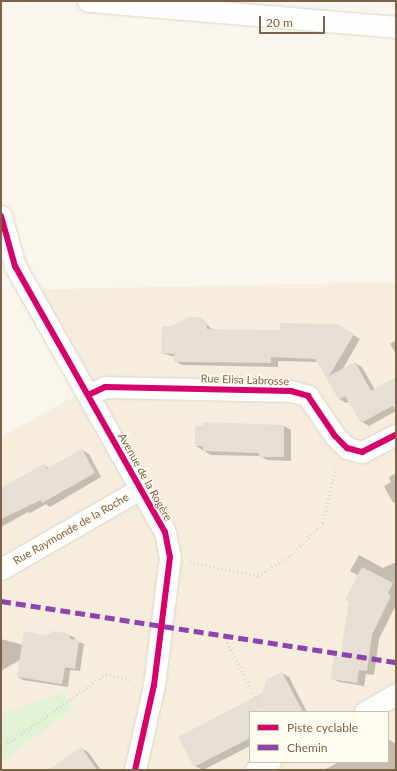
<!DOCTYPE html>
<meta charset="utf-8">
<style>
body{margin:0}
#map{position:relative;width:397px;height:771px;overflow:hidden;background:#f9f6ed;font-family:Lato,sans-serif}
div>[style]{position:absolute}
.residential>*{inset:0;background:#f6eddd}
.green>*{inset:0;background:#e2f2d6}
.shadow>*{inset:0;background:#0003}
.building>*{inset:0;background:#e6dfd3}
.path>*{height:2.5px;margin-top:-1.25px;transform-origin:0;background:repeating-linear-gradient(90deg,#dcd6cd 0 1px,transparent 0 4px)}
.roads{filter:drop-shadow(0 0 1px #d9d3cb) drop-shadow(0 0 1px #d9d3cb)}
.minor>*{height:21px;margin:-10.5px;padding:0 10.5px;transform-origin:10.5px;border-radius:10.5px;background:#fefefc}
.quiet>*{height:5px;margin-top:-2.5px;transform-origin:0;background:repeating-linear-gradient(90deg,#8e44ad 0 10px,transparent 0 15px)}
.cycleway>*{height:6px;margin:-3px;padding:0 3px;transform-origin:3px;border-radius:3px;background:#d6006c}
span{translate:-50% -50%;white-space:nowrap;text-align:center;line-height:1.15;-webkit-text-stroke:3px #fffbf0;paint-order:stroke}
.street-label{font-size:11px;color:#7c6248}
.frame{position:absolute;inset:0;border:2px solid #7c6248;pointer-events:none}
.legend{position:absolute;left:249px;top:711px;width:140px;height:52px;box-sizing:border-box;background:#fffbf0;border:1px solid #cbbead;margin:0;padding:5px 7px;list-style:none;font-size:12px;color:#7c6248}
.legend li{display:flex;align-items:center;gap:8px;height:20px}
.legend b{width:20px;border:1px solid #cbbead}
.scale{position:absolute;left:259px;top:16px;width:66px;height:18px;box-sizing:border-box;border:2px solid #7c6248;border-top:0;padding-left:5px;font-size:12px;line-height:14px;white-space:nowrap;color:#7c6248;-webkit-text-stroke:3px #fffbf0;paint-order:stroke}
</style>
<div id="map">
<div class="residential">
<div style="clip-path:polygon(evenodd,396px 282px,396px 770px,1px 770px,1px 437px,77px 395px,15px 290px,396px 282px,250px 712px,388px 712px,388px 762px,250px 762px,250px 712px)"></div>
</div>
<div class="green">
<div style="clip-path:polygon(63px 693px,73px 709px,1px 763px,1px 714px)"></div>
</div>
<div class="shadow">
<div style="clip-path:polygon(200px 318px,213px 330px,281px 331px,337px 325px,360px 339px,342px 370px,355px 363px,362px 367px,375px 390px,386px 392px,396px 411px,369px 426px,362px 422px,350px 401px,346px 403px,339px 399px,318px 362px,278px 361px,278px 367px,182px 365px,175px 361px,175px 357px,162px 353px,172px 327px)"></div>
<div style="clip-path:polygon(396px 340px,396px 354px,390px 344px)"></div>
<div style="clip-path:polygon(204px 423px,284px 426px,291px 430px,291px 461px,267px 460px,260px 456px,211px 455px,196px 446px)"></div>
<div style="clip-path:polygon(82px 450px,89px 454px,101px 477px,50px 507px,46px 504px,30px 513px,28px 512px,1px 527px,1px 490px,44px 465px,49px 468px)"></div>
<div style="clip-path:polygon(396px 473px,396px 504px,392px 501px,384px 486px,391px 482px,389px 477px)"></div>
<div style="clip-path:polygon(359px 555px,383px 568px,396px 562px,396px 605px,379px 639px,374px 675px,366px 674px,364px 686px,339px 682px,331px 678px,341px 658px,359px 576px,350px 571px)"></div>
<div style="clip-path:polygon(70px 635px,75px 638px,75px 640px,84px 644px,80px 671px,70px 670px,68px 687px,23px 680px,18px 677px,20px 660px,1px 671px,1px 639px,23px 645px,44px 636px)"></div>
<div style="clip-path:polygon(282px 673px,289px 677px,307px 712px,250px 712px,250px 746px,203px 770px,195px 766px)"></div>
<div style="clip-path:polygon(390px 740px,396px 744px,396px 770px,324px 770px,339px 762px,388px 762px,388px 742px)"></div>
<div style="clip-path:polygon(81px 748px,88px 752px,101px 770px,50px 770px)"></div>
</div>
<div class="building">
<div style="clip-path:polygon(189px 317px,201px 317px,207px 323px,207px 329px,280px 330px,280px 323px,337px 324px,354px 334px,329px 376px,355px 362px,371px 391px,396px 377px,396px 404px,361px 423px,345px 396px,339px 400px,315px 359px,271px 357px,271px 363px,174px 362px,174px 354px,161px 353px,162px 326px,172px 326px)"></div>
<div style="clip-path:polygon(203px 422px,284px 425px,284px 457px,259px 457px,259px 453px,203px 451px,203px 446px,195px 446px,195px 426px,203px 426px)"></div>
<div style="clip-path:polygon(82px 449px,95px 473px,42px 503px,41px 500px,1px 519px,1px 488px,44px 464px,47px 469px)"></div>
<div style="clip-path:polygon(362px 567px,393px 583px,388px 593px,391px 596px,372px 635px,367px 671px,359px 670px,357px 683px,330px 679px,334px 656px,340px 657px,349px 602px,345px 600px)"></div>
<div style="clip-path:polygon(24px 631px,44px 635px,51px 634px,52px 631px,70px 634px,70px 639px,79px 640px,75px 669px,65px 667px,62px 684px,17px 677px)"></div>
<div style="clip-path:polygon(282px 672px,303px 712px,250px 712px,250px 738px,194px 767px,178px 737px,262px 693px,267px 679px)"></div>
<div style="clip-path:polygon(81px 747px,97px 770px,48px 770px)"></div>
</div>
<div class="path">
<div style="left:190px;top:562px;width:69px;rotate:11.6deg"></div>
<div style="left:258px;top:576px;width:39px;rotate:-32deg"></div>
<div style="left:291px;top:555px;width:45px;rotate:-45deg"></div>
<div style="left:323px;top:523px;width:59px;rotate:-77.4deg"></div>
<div style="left:224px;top:635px;width:86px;rotate:63.1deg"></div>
<div style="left:1px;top:748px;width:128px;rotate:-35.2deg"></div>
<div style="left:106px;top:674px;width:27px;rotate:13deg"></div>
</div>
<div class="roads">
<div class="minor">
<div style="left:88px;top:1px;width:309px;rotate:4.8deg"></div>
<div style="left:1px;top:216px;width:52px;rotate:74.4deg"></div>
<div style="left:15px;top:266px;width:305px;rotate:60.6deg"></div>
<div style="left:165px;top:532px;width:25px;rotate:79deg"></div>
<div style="left:170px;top:557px;width:129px;rotate:97.1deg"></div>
<div style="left:154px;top:685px;width:87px;rotate:102.6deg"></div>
<div style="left:88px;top:395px;width:19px;rotate:-25deg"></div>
<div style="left:105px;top:387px;width:186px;rotate:1.2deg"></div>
<div style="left:291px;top:391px;width:18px;rotate:16deg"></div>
<div style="left:308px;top:396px;width:48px;rotate:56deg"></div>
<div style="left:335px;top:436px;width:17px;rotate:45deg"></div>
<div style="left:347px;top:448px;width:16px;rotate:15deg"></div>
<div style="left:362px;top:452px;width:38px;rotate:-27deg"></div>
<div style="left:1px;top:569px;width:160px;rotate:-29.9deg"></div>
<div style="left:365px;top:712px;width:36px;rotate:-30deg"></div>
<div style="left:256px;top:770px;width:16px;rotate:-30deg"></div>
</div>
</div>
<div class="quiet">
<div style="left:1px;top:601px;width:400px;rotate:8.8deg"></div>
</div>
<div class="cycleway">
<div style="left:1px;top:216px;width:52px;rotate:74.4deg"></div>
<div style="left:15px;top:266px;width:305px;rotate:60.6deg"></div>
<div style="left:165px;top:532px;width:25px;rotate:79deg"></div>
<div style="left:170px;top:557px;width:129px;rotate:97.1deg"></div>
<div style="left:154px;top:685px;width:87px;rotate:102.6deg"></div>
<div style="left:88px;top:395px;width:19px;rotate:-25deg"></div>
<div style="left:105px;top:387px;width:186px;rotate:1.2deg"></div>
<div style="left:291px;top:391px;width:18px;rotate:16deg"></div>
<div style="left:308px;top:396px;width:48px;rotate:56deg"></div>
<div style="left:335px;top:436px;width:17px;rotate:45deg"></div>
<div style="left:347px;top:448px;width:16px;rotate:15deg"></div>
<div style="left:362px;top:452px;width:38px;rotate:-27deg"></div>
</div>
<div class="street-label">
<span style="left:245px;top:380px;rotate:2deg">Rue Elisa Labrosse</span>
<span style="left:145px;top:477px;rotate:61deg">Avenue de la Rogère</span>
<span style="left:71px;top:529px;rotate:-30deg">Rue Raymonde de la Roche</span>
</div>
<div class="frame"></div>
<ul class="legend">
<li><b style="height:5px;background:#d6006c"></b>Piste cyclable</li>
<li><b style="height:5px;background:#8e44ad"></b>Chemin</li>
</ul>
<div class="scale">20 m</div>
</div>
